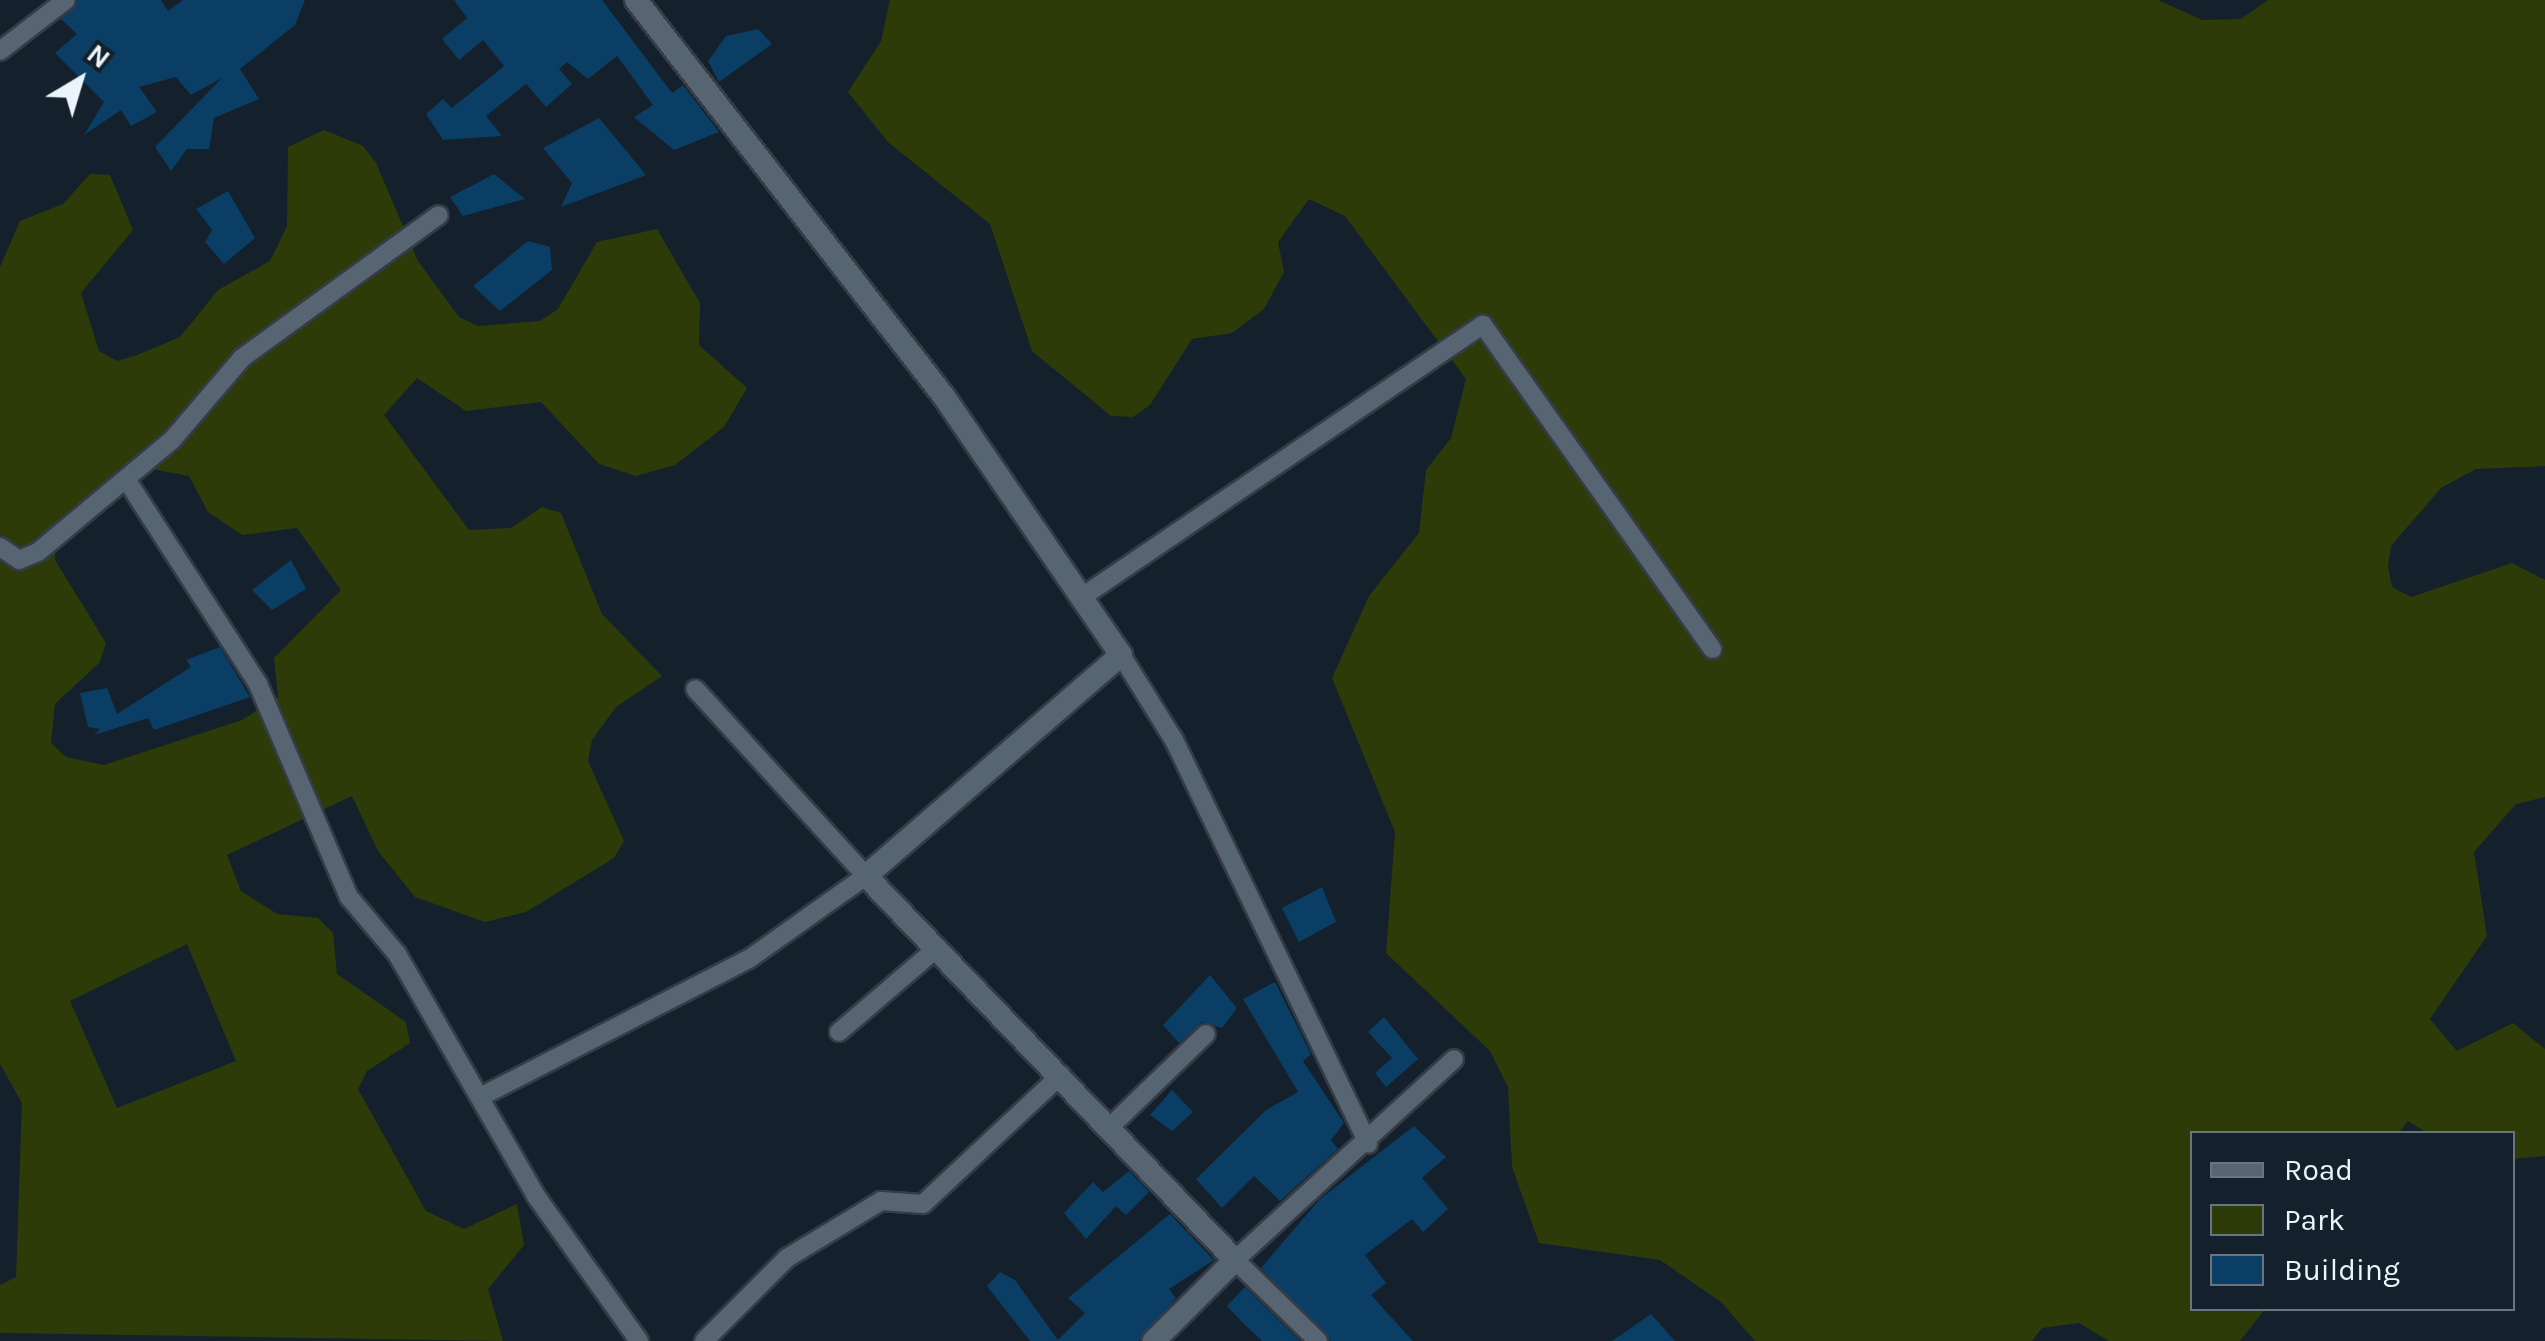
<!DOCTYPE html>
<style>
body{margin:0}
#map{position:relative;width:2545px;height:1341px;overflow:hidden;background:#14202b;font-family:Karla,sans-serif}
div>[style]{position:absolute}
.green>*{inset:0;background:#2d3b08}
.building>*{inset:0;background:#0a3e64}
.roads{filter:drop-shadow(2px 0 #353c46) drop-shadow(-2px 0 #353c46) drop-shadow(0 2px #353c46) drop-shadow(0 -2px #353c46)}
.minor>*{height:18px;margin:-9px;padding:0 9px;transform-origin:9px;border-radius:9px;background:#576573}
.tertiary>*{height:22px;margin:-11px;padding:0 11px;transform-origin:11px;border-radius:11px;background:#576573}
span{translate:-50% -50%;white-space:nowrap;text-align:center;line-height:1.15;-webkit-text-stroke:8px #14202b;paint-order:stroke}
.legend{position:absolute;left:2190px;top:1131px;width:325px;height:180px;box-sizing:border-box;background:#14202b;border:2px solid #6a747e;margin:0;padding:12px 18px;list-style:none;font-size:30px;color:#ebf3fb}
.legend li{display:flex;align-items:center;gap:20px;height:50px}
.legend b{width:50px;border:2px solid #6a747e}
.north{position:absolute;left:30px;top:30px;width:100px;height:100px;-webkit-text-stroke:8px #14202b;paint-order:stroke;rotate:38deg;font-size:28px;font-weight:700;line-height:40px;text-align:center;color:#ebf3fb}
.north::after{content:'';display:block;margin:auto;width:35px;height:45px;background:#ebf3fb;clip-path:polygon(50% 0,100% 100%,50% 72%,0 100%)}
</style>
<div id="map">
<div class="green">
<i style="clip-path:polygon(890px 0,2158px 0,2202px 20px,2241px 19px,2268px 0,2545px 0,2545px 466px,2476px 469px,2441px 488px,2391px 546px,2388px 566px,2392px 587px,2411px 597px,2512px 563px,2545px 580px,2545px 797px,2516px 804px,2474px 852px,2487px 936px,2430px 1019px,2457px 1051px,2513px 1023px,2545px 1049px,2545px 1156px,2513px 1159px,2512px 1134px,2427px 1133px,2408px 1121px,2399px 1133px,2192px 1134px,2192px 1308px,2265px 1309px,2240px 1341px,2109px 1341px,2079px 1323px,2042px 1328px,2032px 1341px,1755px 1341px,1721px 1302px,1660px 1260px,1539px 1243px,1512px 1167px,1508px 1087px,1490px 1051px,1386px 953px,1395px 832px,1332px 678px,1369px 596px,1419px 533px,1426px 470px,1451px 438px,1466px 379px,1345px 216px,1309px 199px,1278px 242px,1284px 272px,1264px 309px,1232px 333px,1192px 339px,1150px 405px,1133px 417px,1111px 416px,1032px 351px,990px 224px,888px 142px,848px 92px,881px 41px)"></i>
<i style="clip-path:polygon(evenodd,324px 130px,363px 146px,376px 163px,418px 261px,459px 317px,478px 326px,540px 321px,558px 309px,597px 242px,657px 229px,700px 303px,699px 345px,747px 388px,724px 427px,675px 465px,636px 476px,599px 464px,541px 402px,466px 411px,417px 378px,384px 415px,469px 530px,511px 528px,542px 507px,561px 513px,602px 614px,662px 676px,616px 707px,592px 740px,588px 761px,624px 841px,614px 858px,526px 912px,485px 922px,415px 897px,378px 851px,352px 796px,227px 855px,241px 891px,277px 914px,318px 918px,333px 933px,337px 974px,406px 1022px,410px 1043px,367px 1071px,358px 1089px,426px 1211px,464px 1229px,517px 1204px,524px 1245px,488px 1289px,503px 1341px,0 1333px,0 1285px,16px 1277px,22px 1103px,0 1064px,0 267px,20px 221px,63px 204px,90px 174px,110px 175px,133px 230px,81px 293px,99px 351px,117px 361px,137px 355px,180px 337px,218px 290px,270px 261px,287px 226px,288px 147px,324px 130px,152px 469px,189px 476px,208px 512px,242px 535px,297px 528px,341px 590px,274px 658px,278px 697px,242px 720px,104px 765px,66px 757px,51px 743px,55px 704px,100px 662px,106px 643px,55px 560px,55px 538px,152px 469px,324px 130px,187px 944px,236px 1061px,117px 1108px,70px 1001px,187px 944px)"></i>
</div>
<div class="building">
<i style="clip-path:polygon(78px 0,161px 0,168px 11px,183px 0,305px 0,295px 25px,240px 69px,259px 99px,214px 118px,209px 149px,187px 149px,171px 171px,155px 147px,222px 78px,191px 95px,176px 77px,139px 87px,157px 112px,131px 126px,121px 110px,84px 135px,104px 102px,55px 53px,77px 34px,61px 19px)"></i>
<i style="clip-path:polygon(454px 0,602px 0,672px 93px,683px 85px,719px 132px,674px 150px,634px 117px,653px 105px,617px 56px,588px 79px,567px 62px,559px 69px,572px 84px,546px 107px,526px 84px,486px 116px,502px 136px,443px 140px,426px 114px,443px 99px,452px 108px,504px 66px,483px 40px,459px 60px,442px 39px,467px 18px)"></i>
<i style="clip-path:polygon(758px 29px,772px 44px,719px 82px,708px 61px,726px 36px)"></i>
<i style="clip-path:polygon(599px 118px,646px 175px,561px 207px,572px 183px,543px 148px)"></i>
<i style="clip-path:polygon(494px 174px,525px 199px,463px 216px,450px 197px)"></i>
<i style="clip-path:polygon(228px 191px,255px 238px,224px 264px,205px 242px,212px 230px,196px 209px)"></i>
<i style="clip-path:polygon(528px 241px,550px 247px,552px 270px,500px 311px,473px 286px)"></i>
<i style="clip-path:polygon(291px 560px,306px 589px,272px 610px,252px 590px)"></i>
<i style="clip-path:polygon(220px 647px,250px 697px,154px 730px,148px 718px,94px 735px,100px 729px,88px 727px,80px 693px,107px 688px,117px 714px,191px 667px,186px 660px)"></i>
<i style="clip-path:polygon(1322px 887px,1336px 922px,1299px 942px,1282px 908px)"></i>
<i style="clip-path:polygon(1210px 975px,1237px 1008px,1222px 1028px,1202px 1022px,1179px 1043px,1163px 1025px)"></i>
<i style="clip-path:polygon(1275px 982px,1311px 1054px,1303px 1061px,1344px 1123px,1331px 1140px,1338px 1149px,1280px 1201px,1254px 1176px,1222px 1208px,1196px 1179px,1266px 1110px,1298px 1092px,1243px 999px)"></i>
<i style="clip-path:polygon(1384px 1017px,1418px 1059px,1386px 1087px,1375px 1073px,1392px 1058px,1368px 1032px)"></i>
<i style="clip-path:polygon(1172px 1090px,1193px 1112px,1172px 1131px,1150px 1115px)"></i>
<i style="clip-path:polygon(1414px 1126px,1446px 1157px,1422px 1178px,1448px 1209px,1423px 1232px,1412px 1219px,1365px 1255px,1386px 1283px,1371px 1295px,1413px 1341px,1330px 1341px,1261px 1268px,1320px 1199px)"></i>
<i style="clip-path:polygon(1129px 1171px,1149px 1192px,1126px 1215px,1116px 1206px,1086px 1239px,1064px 1213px,1093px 1182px,1103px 1192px)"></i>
<i style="clip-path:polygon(1170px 1214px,1214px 1260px,1169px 1289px,1176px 1298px,1139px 1341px,1030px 1341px,987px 1286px,1000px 1272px,1015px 1280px,1058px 1340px,1085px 1313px,1068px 1298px)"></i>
<i style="clip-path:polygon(1245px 1287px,1300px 1341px,1262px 1341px,1245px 1325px,1227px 1306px)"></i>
<i style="clip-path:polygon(1651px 1314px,1675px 1341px,1612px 1341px)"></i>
</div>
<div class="roads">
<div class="minor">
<i style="left:0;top:51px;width:83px;rotate:-37.7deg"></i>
<i style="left:126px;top:479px;width:244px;rotate:57.2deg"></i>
<i style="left:258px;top:684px;width:232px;rotate:66.9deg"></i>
<i style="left:349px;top:897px;width:75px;rotate:49.9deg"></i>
<i style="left:397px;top:954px;width:279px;rotate:60.1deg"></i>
<i style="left:536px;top:1196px;width:178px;rotate:54.6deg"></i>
<i style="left:0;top:547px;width:23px;rotate:34deg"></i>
<i style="left:19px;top:560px;width:21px;rotate:-23deg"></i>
<i style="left:38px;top:552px;width:175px;rotate:-39.9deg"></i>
<i style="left:172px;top:440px;width:108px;rotate:-49.5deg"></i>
<i style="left:242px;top:358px;width:243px;rotate:-36deg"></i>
<i style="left:1085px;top:595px;width:481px;rotate:-34.2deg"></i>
<i style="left:1483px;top:325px;width:397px;rotate:54.7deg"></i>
<i style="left:1121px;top:655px;width:100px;rotate:58.1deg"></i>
<i style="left:1174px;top:740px;width:448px;rotate:64.3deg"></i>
<i style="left:839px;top:1032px;width:130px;rotate:-40.6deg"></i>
<i style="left:482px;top:1096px;width:300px;rotate:-27.2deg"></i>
<i style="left:749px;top:959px;width:143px;rotate:-35.4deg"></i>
<i style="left:866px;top:876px;width:253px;rotate:-132.4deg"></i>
<i style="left:1111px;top:1126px;width:132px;rotate:-44.1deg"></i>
<i style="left:704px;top:1341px;width:117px;rotate:-45deg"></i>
<i style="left:787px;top:1258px;width:110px;rotate:-31.2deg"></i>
<i style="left:881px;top:1201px;width:42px;rotate:4.1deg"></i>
<i style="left:923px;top:1204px;width:189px;rotate:-43.1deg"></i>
<i style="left:1318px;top:1341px;width:116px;rotate:-135.7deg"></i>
<i style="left:1235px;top:1260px;width:297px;rotate:-42.5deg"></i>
</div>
<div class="tertiary">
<i style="left:636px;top:0;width:504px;rotate:52.17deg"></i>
<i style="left:945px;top:398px;width:311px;rotate:55.6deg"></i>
<i style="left:1121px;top:655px;width:337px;rotate:139.1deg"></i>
<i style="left:866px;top:876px;width:533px;rotate:46.14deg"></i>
<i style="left:1235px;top:1260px;width:115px;rotate:135deg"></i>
</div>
</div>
<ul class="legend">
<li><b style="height:12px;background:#576573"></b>Road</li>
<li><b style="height:28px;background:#2d3b08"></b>Park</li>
<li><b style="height:28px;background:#0a3e64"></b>Building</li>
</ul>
<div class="north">N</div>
</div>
